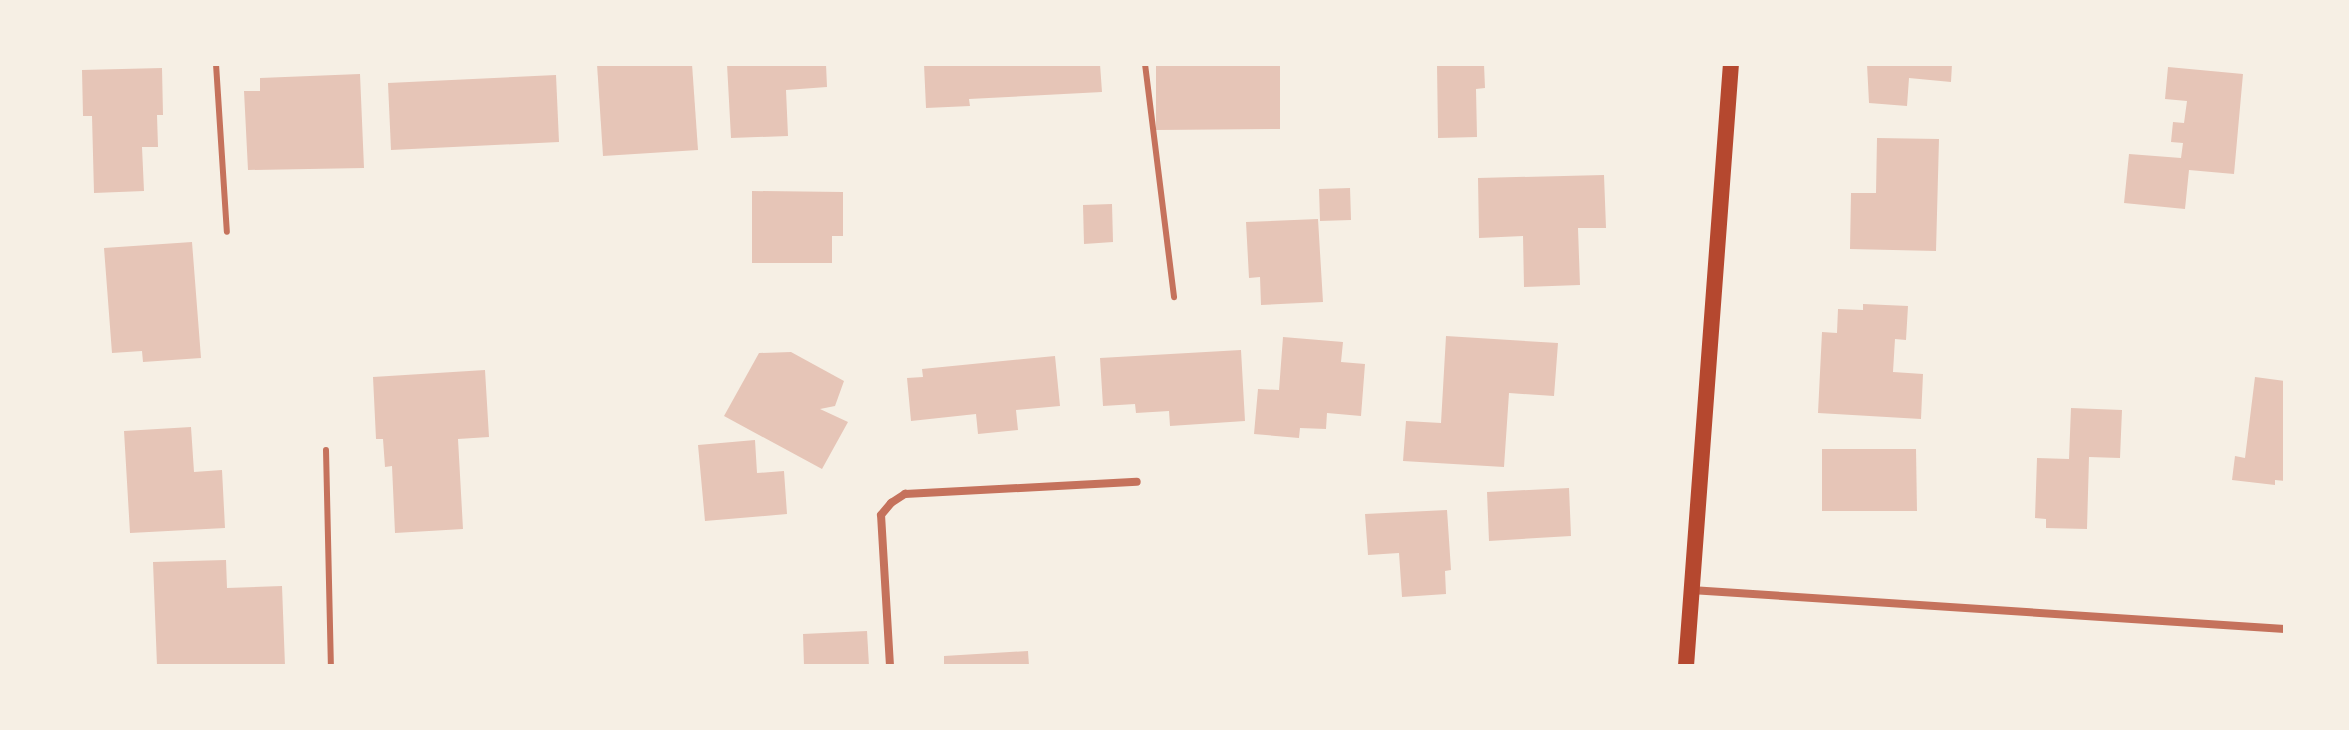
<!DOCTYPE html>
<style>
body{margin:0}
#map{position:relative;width:2349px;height:730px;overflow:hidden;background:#f6efe4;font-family:Mulish,sans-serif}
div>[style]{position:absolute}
.building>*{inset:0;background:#e6c5b7}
.service>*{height:6px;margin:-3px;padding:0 3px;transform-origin:3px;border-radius:3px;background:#c5725c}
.minor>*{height:8px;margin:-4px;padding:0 4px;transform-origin:4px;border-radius:4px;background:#c5725c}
.secondary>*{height:16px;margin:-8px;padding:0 8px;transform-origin:8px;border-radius:8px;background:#b5482f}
span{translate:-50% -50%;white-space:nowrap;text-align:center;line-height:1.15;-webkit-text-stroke:6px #f6efe4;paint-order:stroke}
.frame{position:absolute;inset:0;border:66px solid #f6efe4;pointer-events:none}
</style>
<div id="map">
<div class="building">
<i style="clip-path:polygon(597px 64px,692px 64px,698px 150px,603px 156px)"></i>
<i style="clip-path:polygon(727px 64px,826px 64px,827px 87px,786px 90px,788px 136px,731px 138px)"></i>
<i style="clip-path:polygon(924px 64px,1100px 64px,1102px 92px,969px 99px,970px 106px,926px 108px)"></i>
<i style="clip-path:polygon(1156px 64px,1280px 64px,1280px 129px,1156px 130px)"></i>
<i style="clip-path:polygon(1437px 64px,1484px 64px,1485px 88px,1476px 89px,1477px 137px,1438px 138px)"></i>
<i style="clip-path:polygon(1867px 64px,1952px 64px,1951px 82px,1909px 78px,1907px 106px,1869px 103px)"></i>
<i style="clip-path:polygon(2168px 67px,2243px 74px,2234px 174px,2189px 170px,2185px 209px,2124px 203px,2129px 154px,2181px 158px,2183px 143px,2171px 142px,2173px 122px,2184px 123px,2187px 101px,2165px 99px)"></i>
<i style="clip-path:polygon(162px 68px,163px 115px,157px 115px,158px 147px,142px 147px,144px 191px,94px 193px,92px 116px,83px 116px,82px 70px)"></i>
<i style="clip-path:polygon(360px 74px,364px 168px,248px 170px,244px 91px,260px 91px,260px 78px)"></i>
<i style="clip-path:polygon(556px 75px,559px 142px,391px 150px,388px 83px)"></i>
<i style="clip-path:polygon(1877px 138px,1939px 139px,1936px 251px,1850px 249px,1851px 193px,1876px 193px)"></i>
<i style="clip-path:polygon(1604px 175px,1606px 228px,1578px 228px,1580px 285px,1524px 287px,1523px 236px,1479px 238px,1478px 178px)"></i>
<i style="clip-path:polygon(1350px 188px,1351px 220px,1320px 221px,1319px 189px)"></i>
<i style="clip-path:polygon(752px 191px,843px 192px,843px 236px,832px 236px,832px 263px,752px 263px)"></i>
<i style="clip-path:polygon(1112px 204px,1113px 242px,1084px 244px,1083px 205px)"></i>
<i style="clip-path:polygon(1318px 219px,1323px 302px,1261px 305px,1260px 277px,1249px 278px,1246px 222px)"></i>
<i style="clip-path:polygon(192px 242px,201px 358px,143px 362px,142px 351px,112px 353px,104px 248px)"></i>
<i style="clip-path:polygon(1863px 304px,1908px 306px,1906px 340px,1895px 339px,1893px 372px,1923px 374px,1921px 419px,1818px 413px,1822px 332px,1837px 333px,1838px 309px,1863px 310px)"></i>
<i style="clip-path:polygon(1446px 336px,1558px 343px,1554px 396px,1509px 393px,1504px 467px,1403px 461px,1406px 421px,1441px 423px)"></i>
<i style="clip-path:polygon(1283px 337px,1343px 342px,1341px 362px,1365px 364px,1361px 416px,1327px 413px,1326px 429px,1300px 428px,1299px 438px,1254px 434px,1258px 389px,1279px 390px)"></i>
<i style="clip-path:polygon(1241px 350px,1245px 421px,1170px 426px,1169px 411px,1136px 413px,1135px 404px,1103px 406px,1100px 358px)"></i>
<i style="clip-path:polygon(791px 352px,844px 381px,835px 406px,820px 409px,848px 422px,822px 469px,724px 416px,759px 353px)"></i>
<i style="clip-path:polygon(1055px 356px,1060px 406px,1016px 410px,1018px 430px,978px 434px,976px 414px,911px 421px,907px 378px,923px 377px,922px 369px)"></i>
<i style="clip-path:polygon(485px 370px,489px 437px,458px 439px,463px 529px,395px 533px,392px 466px,385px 467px,383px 439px,376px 439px,373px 377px)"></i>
<i style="clip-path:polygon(2255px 377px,2285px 381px,2285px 481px,2275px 480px,2275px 485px,2232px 480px,2235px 456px,2245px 458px)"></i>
<i style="clip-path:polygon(2071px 408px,2122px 410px,2120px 458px,2089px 457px,2087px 529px,2046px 528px,2046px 519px,2035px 518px,2037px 458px,2069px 459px)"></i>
<i style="clip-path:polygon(191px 427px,194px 472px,222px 470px,225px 528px,130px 533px,124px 431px)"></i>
<i style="clip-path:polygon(755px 440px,757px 473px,784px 471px,787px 514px,705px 521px,698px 445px)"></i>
<i style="clip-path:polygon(1822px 449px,1916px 449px,1917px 511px,1822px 511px)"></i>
<i style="clip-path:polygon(1569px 488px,1571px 536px,1489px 541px,1487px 492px)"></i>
<i style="clip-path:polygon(1447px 510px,1451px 570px,1445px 571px,1446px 594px,1402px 597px,1399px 553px,1368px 555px,1365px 514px)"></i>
<i style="clip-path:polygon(226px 560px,227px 588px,282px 586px,285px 666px,157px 666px,153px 562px)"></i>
<i style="clip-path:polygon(867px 631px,869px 666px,804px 666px,803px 634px)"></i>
<i style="clip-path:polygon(1028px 651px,1029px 666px,944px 666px,944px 656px)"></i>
</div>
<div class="service">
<i style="left:216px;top:64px;width:168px;rotate:86.3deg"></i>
<i style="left:1145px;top:64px;width:235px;rotate:82.9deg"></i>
<i style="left:326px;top:450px;width:216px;rotate:88.7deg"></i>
</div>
<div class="minor">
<i style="left:1691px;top:590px;width:595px;rotate:3.76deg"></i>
<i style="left:890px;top:666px;width:151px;rotate:-93.4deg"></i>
<i style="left:881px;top:515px;width:16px;rotate:-50deg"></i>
<i style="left:891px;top:503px;width:17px;rotate:-33deg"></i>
<i style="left:905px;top:494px;width:232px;rotate:-3deg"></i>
</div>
<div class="secondary">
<i style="left:1686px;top:666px;width:604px;rotate:-85.73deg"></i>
</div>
<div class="frame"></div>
</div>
